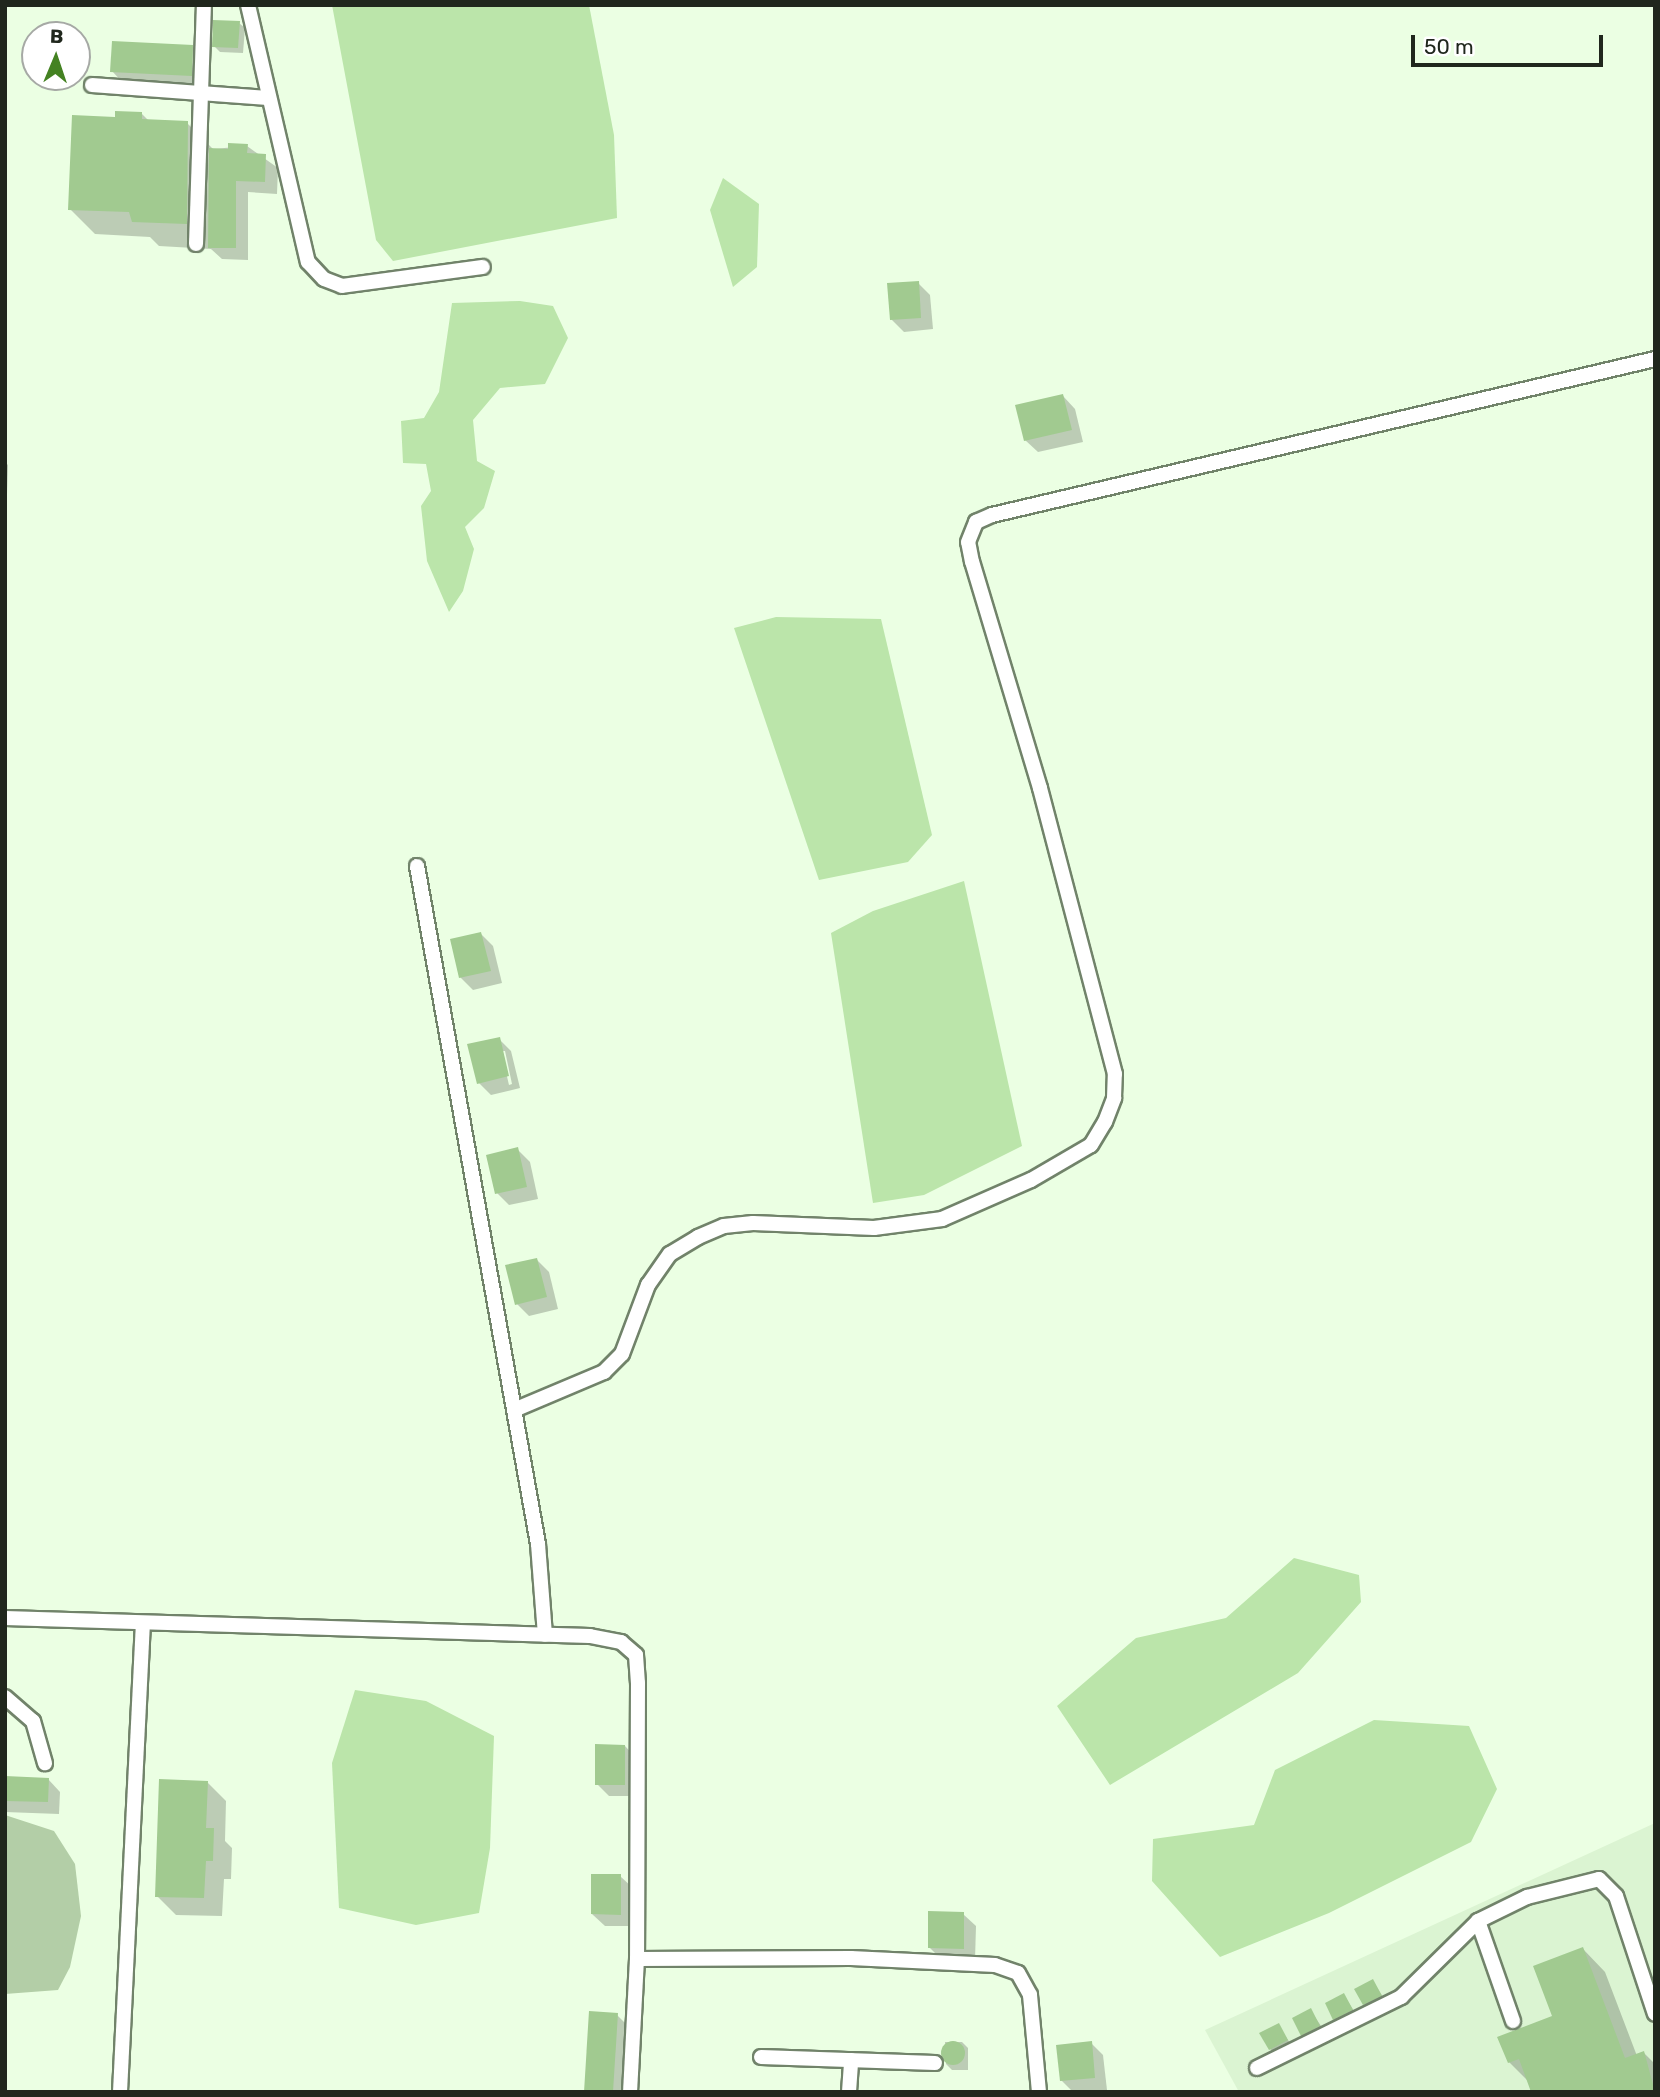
<!DOCTYPE html>
<style>
body{margin:0}
#map{position:relative;width:1660px;height:2097px;overflow:hidden;background:#ebffe3;font-family:Rubik,sans-serif}
div>[style]{position:absolute}
.built>*{inset:0;background:#dbf4d2}
.green>*{inset:0;background:#b3cea7}
.water>*{inset:0;background:#bbe5aa}
.shadow>*{inset:0;background:#0003}
.building>*{inset:0;background:#a1ca90}
.round{border-radius:50%}
.roads{filter:drop-shadow(2px 0 #71836a) drop-shadow(-2px 0 #71836a) drop-shadow(0 2px #71836a) drop-shadow(0 -2px #71836a)}
.lane>*{height:14px;margin:-7px;padding:0 7px;transform-origin:7px;border-radius:7px;background:#fff}
span{translate:-50% -50%;white-space:nowrap;text-align:center;line-height:1.15;-webkit-text-stroke:5px #fff;paint-order:stroke}
.frame{position:absolute;inset:0;border:7px solid #20271d;pointer-events:none}
.north{position:absolute;left:21px;top:21px;width:70px;height:70px;box-sizing:border-box;background:#fff;border:2px solid #a6a9a5;border-radius:50%;rotate:2deg;font-size:19px;font-weight:700;line-height:28px;text-align:center;color:#20271d}
.north::after{content:'';display:block;margin:auto;width:24px;height:32px;background:#448222;clip-path:polygon(50% 0,100% 100%,50% 72%,0 100%)}
.scale{position:absolute;left:1411px;top:35px;width:192px;height:32px;box-sizing:border-box;border:4px solid #20271d;border-top:0;padding-left:9px;font-size:21px;line-height:24px;white-space:nowrap;color:#20271d;-webkit-text-stroke:5px #fff;paint-order:stroke}
</style>
<div id="map">
<div class="built">
<i style="clip-path:polygon(1655px 1823px,1655px 2092px,1239px 2092px,1205px 2030px)"></i>
</div>
<div class="green">
<i style="clip-path:polygon(5px 1815px,54px 1831px,75px 1864px,81px 1916px,70px 1967px,58px 1990px,5px 1994px)"></i>
</div>
<div class="water">
<i style="clip-path:polygon(332px 5px,589px 5px,614px 135px,617px 218px,393px 261px,376px 240px)"></i>
<i style="clip-path:polygon(723px 178px,759px 204px,757px 267px,733px 287px,710px 210px)"></i>
<i style="clip-path:polygon(520px 301px,553px 306px,568px 338px,545px 384px,500px 388px,473px 420px,477px 461px,495px 471px,484px 508px,465px 527px,474px 549px,463px 591px,449px 612px,427px 561px,421px 506px,431px 491px,426px 464px,403px 463px,401px 421px,424px 418px,439px 392px,452px 303px)"></i>
<i style="clip-path:polygon(776px 617px,881px 619px,932px 835px,908px 862px,819px 880px,734px 628px)"></i>
<i style="clip-path:polygon(964px 881px,1022px 1146px,924px 1195px,873px 1203px,831px 933px,873px 911px)"></i>
<i style="clip-path:polygon(1294px 1558px,1359px 1575px,1361px 1602px,1298px 1673px,1110px 1785px,1057px 1706px,1136px 1638px,1226px 1618px)"></i>
<i style="clip-path:polygon(355px 1690px,426px 1701px,494px 1736px,490px 1848px,479px 1913px,416px 1925px,339px 1908px,332px 1763px)"></i>
<i style="clip-path:polygon(1374px 1720px,1469px 1726px,1497px 1789px,1471px 1842px,1329px 1913px,1220px 1957px,1152px 1881px,1153px 1839px,1254px 1825px,1275px 1770px)"></i>
</div>
<div class="shadow">
<i style="clip-path:polygon(239px 23px,245px 28px,243px 53px,220px 52px,214px 46px)"></i>
<i style="clip-path:polygon(192px 46px,205px 59px,204px 88px,124px 84px,112px 71px)"></i>
<i style="clip-path:polygon(142px 114px,150px 122px,187px 123px,213px 149px,247px 146px,278px 168px,277px 194px,248px 192px,248px 260px,222px 259px,211px 249px,159px 246px,150px 237px,95px 234px,70px 209px,117px 119px)"></i>
<i style="clip-path:polygon(918px 283px,930px 295px,933px 329px,904px 332px,891px 319px)"></i>
<i style="clip-path:polygon(1063px 396px,1075px 409px,1083px 442px,1038px 452px,1025px 440px)"></i>
<i style="clip-path:polygon(5px 462px,8px 465px,6px 524px,5px 524px)"></i>
<i style="clip-path:polygon(481px 934px,493px 946px,502px 983px,473px 990px,460px 977px)"></i>
<i style="clip-path:polygon(evenodd,499px 1039px,511px 1051px,520px 1088px,491px 1095px,479px 1083px,499px 1039px,501px 1051px,505px 1051px,512px 1084px,509px 1085px,501px 1051px)"></i>
<i style="clip-path:polygon(517px 1149px,530px 1162px,538px 1199px,509px 1205px,497px 1193px)"></i>
<i style="clip-path:polygon(537px 1260px,549px 1272px,558px 1309px,529px 1316px,517px 1304px)"></i>
<i style="clip-path:polygon(625px 1746px,637px 1759px,637px 1796px,609px 1796px,597px 1784px)"></i>
<i style="clip-path:polygon(5px 1778px,48px 1779px,60px 1792px,59px 1814px,5px 1812px)"></i>
<i style="clip-path:polygon(207px 1782px,226px 1801px,225px 1841px,232px 1848px,231px 1879px,224px 1879px,222px 1916px,176px 1915px,157px 1896px)"></i>
<i style="clip-path:polygon(620px 1876px,633px 1888px,632px 1926px,605px 1926px,592px 1914px)"></i>
<i style="clip-path:polygon(963px 1914px,976px 1926px,975px 1960px,942px 1960px,930px 1948px)"></i>
<i style="clip-path:polygon(1583px 1949px,1605px 1972px,1637px 2056px,1644px 2053px,1655px 2064px,1655px 2092px,1530px 2083px,1509px 2062px,1554px 2017px)"></i>
<i style="clip-path:polygon(1373px 1981px,1386px 2002px,1370px 2010px,1364px 2004px)"></i>
<i style="clip-path:polygon(1344px 1995px,1357px 2016px,1341px 2024px,1335px 2019px)"></i>
<i style="clip-path:polygon(1311px 2011px,1325px 2032px,1308px 2040px,1302px 2035px)"></i>
<i style="clip-path:polygon(617px 2015px,629px 2027px,626px 2092px,588px 2092px)"></i>
<i style="clip-path:polygon(1278px 2025px,1292px 2046px,1276px 2054px,1270px 2049px)"></i>
<i style="clip-path:polygon(945px 2042px,962px 2042px,968px 2048px,968px 2070px,952px 2070px,946px 2064px)"></i>
<i style="clip-path:polygon(1091px 2043px,1103px 2055px,1107px 2090px,1073px 2092px,1061px 2080px)"></i>
</div>
<div class="building">
<i style="clip-path:polygon(213px 20px,240px 21px,238px 48px,212px 47px)"></i>
<i style="clip-path:polygon(112px 41px,193px 45px,192px 76px,110px 72px)"></i>
<i style="clip-path:polygon(115px 111px,142px 112px,142px 119px,188px 121px,187px 224px,132px 222px,129px 212px,68px 210px,72px 115px,115px 117px)"></i>
<i style="clip-path:polygon(228px 143px,248px 144px,247px 153px,266px 154px,265px 182px,236px 181px,236px 248px,208px 248px,209px 148px,228px 149px)"></i>
<i style="clip-path:polygon(919px 281px,921px 318px,890px 320px,887px 283px)"></i>
<i style="clip-path:polygon(1063px 394px,1072px 430px,1024px 441px,1015px 405px)"></i>
<i style="clip-path:polygon(481px 932px,491px 971px,459px 978px,450px 939px)"></i>
<i style="clip-path:polygon(500px 1037px,509px 1076px,477px 1084px,467px 1044px)"></i>
<i style="clip-path:polygon(518px 1147px,527px 1187px,495px 1194px,486px 1155px)"></i>
<i style="clip-path:polygon(537px 1258px,547px 1297px,515px 1305px,505px 1265px)"></i>
<i style="clip-path:polygon(595px 1744px,625px 1745px,625px 1785px,595px 1785px)"></i>
<i style="clip-path:polygon(5px 1776px,49px 1778px,48px 1802px,5px 1801px)"></i>
<i style="clip-path:polygon(159px 1779px,208px 1781px,206px 1828px,214px 1828px,213px 1861px,206px 1861px,204px 1898px,155px 1897px)"></i>
<i style="clip-path:polygon(591px 1874px,621px 1874px,621px 1915px,591px 1914px)"></i>
<i style="clip-path:polygon(928px 1911px,964px 1912px,964px 1949px,928px 1948px)"></i>
<i style="clip-path:polygon(1583px 1947px,1625px 2058px,1644px 2051px,1655px 2092px,1531px 2092px,1519px 2059px,1508px 2063px,1497px 2037px,1552px 2016px,1533px 1966px)"></i>
<i style="clip-path:polygon(1373px 1979px,1382px 1996px,1363px 2005px,1354px 1989px)"></i>
<i style="clip-path:polygon(1344px 1993px,1353px 2010px,1333px 2020px,1325px 2003px)"></i>
<i style="clip-path:polygon(1311px 2008px,1320px 2026px,1301px 2036px,1292px 2018px)"></i>
<i style="clip-path:polygon(589px 2011px,618px 2013px,613px 2092px,584px 2092px)"></i>
<i style="clip-path:polygon(1279px 2023px,1288px 2040px,1269px 2050px,1259px 2033px)"></i>
<i class="round" style="left:941px;top:2041px;width:24px;height:24px"></i>
<i style="clip-path:polygon(1092px 2041px,1095px 2078px,1060px 2081px,1056px 2045px)"></i>
</div>
<div class="roads">
<div class="lane">
<i style="left:248px;top:5px;width:264px;rotate:76.9deg"></i>
<i style="left:308px;top:262px;width:23px;rotate:47deg"></i>
<i style="left:324px;top:279px;width:19px;rotate:21deg"></i>
<i style="left:342px;top:286px;width:142px;rotate:-7.7deg"></i>
<i style="left:92px;top:85px;width:176px;rotate:4.2deg"></i>
<i style="left:196px;top:244px;width:237px;rotate:-88.1deg"></i>
<i style="left:417px;top:866px;width:689px;rotate:79.88deg"></i>
<i style="left:538px;top:1544px;width:91px;rotate:85.6deg"></i>
<i style="left:514px;top:1410px;width:98px;rotate:-22.9deg"></i>
<i style="left:604px;top:1372px;width:25px;rotate:-45deg"></i>
<i style="left:622px;top:1354px;width:74px;rotate:-69.4deg"></i>
<i style="left:648px;top:1285px;width:38px;rotate:-55deg"></i>
<i style="left:670px;top:1254px;width:33px;rotate:-31deg"></i>
<i style="left:698px;top:1237px;width:28px;rotate:-23deg"></i>
<i style="left:724px;top:1226px;width:29px;rotate:-6deg"></i>
<i style="left:753px;top:1223px;width:121px;rotate:2.4deg"></i>
<i style="left:874px;top:1228px;width:69px;rotate:-7.5deg"></i>
<i style="left:942px;top:1219px;width:97px;rotate:-23.7deg"></i>
<i style="left:1031px;top:1180px;width:69px;rotate:-30.3deg"></i>
<i style="left:1091px;top:1145px;width:27px;rotate:-59deg"></i>
<i style="left:1105px;top:1122px;width:26px;rotate:-69deg"></i>
<i style="left:1114px;top:1098px;width:24px;rotate:-88deg"></i>
<i style="left:1115px;top:1074px;width:296px;rotate:-104.7deg"></i>
<i style="left:1040px;top:788px;width:236px;rotate:-106.7deg"></i>
<i style="left:972px;top:562px;width:20px;rotate:-101deg"></i>
<i style="left:968px;top:542px;width:22px;rotate:-68deg"></i>
<i style="left:976px;top:522px;width:17px;rotate:-24deg"></i>
<i style="left:992px;top:515px;width:681px;rotate:-13.24deg"></i>
<i style="left:5px;top:1618px;width:585px;rotate:1.76deg"></i>
<i style="left:590px;top:1636px;width:32px;rotate:11deg"></i>
<i style="left:621px;top:1642px;width:20px;rotate:41deg"></i>
<i style="left:636px;top:1655px;width:28px;rotate:86deg"></i>
<i style="left:638px;top:1683px;width:276px;rotate:90.2deg"></i>
<i style="left:637px;top:1959px;width:133px;rotate:93deg"></i>
<i style="left:5px;top:1697px;width:37px;rotate:41deg"></i>
<i style="left:33px;top:1721px;width:44px;rotate:74.1deg"></i>
<i style="left:1478px;top:1921px;width:106px;rotate:70.7deg"></i>
<i style="left:637px;top:1959px;width:214px;rotate:-0.3deg"></i>
<i style="left:851px;top:1958px;width:144px;rotate:2.8deg"></i>
<i style="left:995px;top:1965px;width:24px;rotate:19deg"></i>
<i style="left:1018px;top:1973px;width:25px;rotate:61deg"></i>
<i style="left:1030px;top:1995px;width:97px;rotate:84.7deg"></i>
<i style="left:761px;top:2057px;width:174px;rotate:2deg"></i>
<i style="left:1257px;top:2068px;width:161px;rotate:-26.2deg"></i>
<i style="left:1401px;top:1997px;width:108px;rotate:-44.6deg"></i>
<i style="left:1478px;top:1921px;width:55px;rotate:-26.1deg"></i>
<i style="left:1527px;top:1897px;width:74px;rotate:-14deg"></i>
<i style="left:1599px;top:1879px;width:24px;rotate:45deg"></i>
<i style="left:1616px;top:1896px;width:124px;rotate:71.7deg"></i>
<i style="left:120px;top:2092px;width:469px;rotate:-87.2deg"></i>
<i style="left:849px;top:2092px;width:32px;rotate:-86deg"></i>
</div>
</div>
<div class="frame"></div>
<div class="north">B</div>
<div class="scale">50 m</div>
</div>
